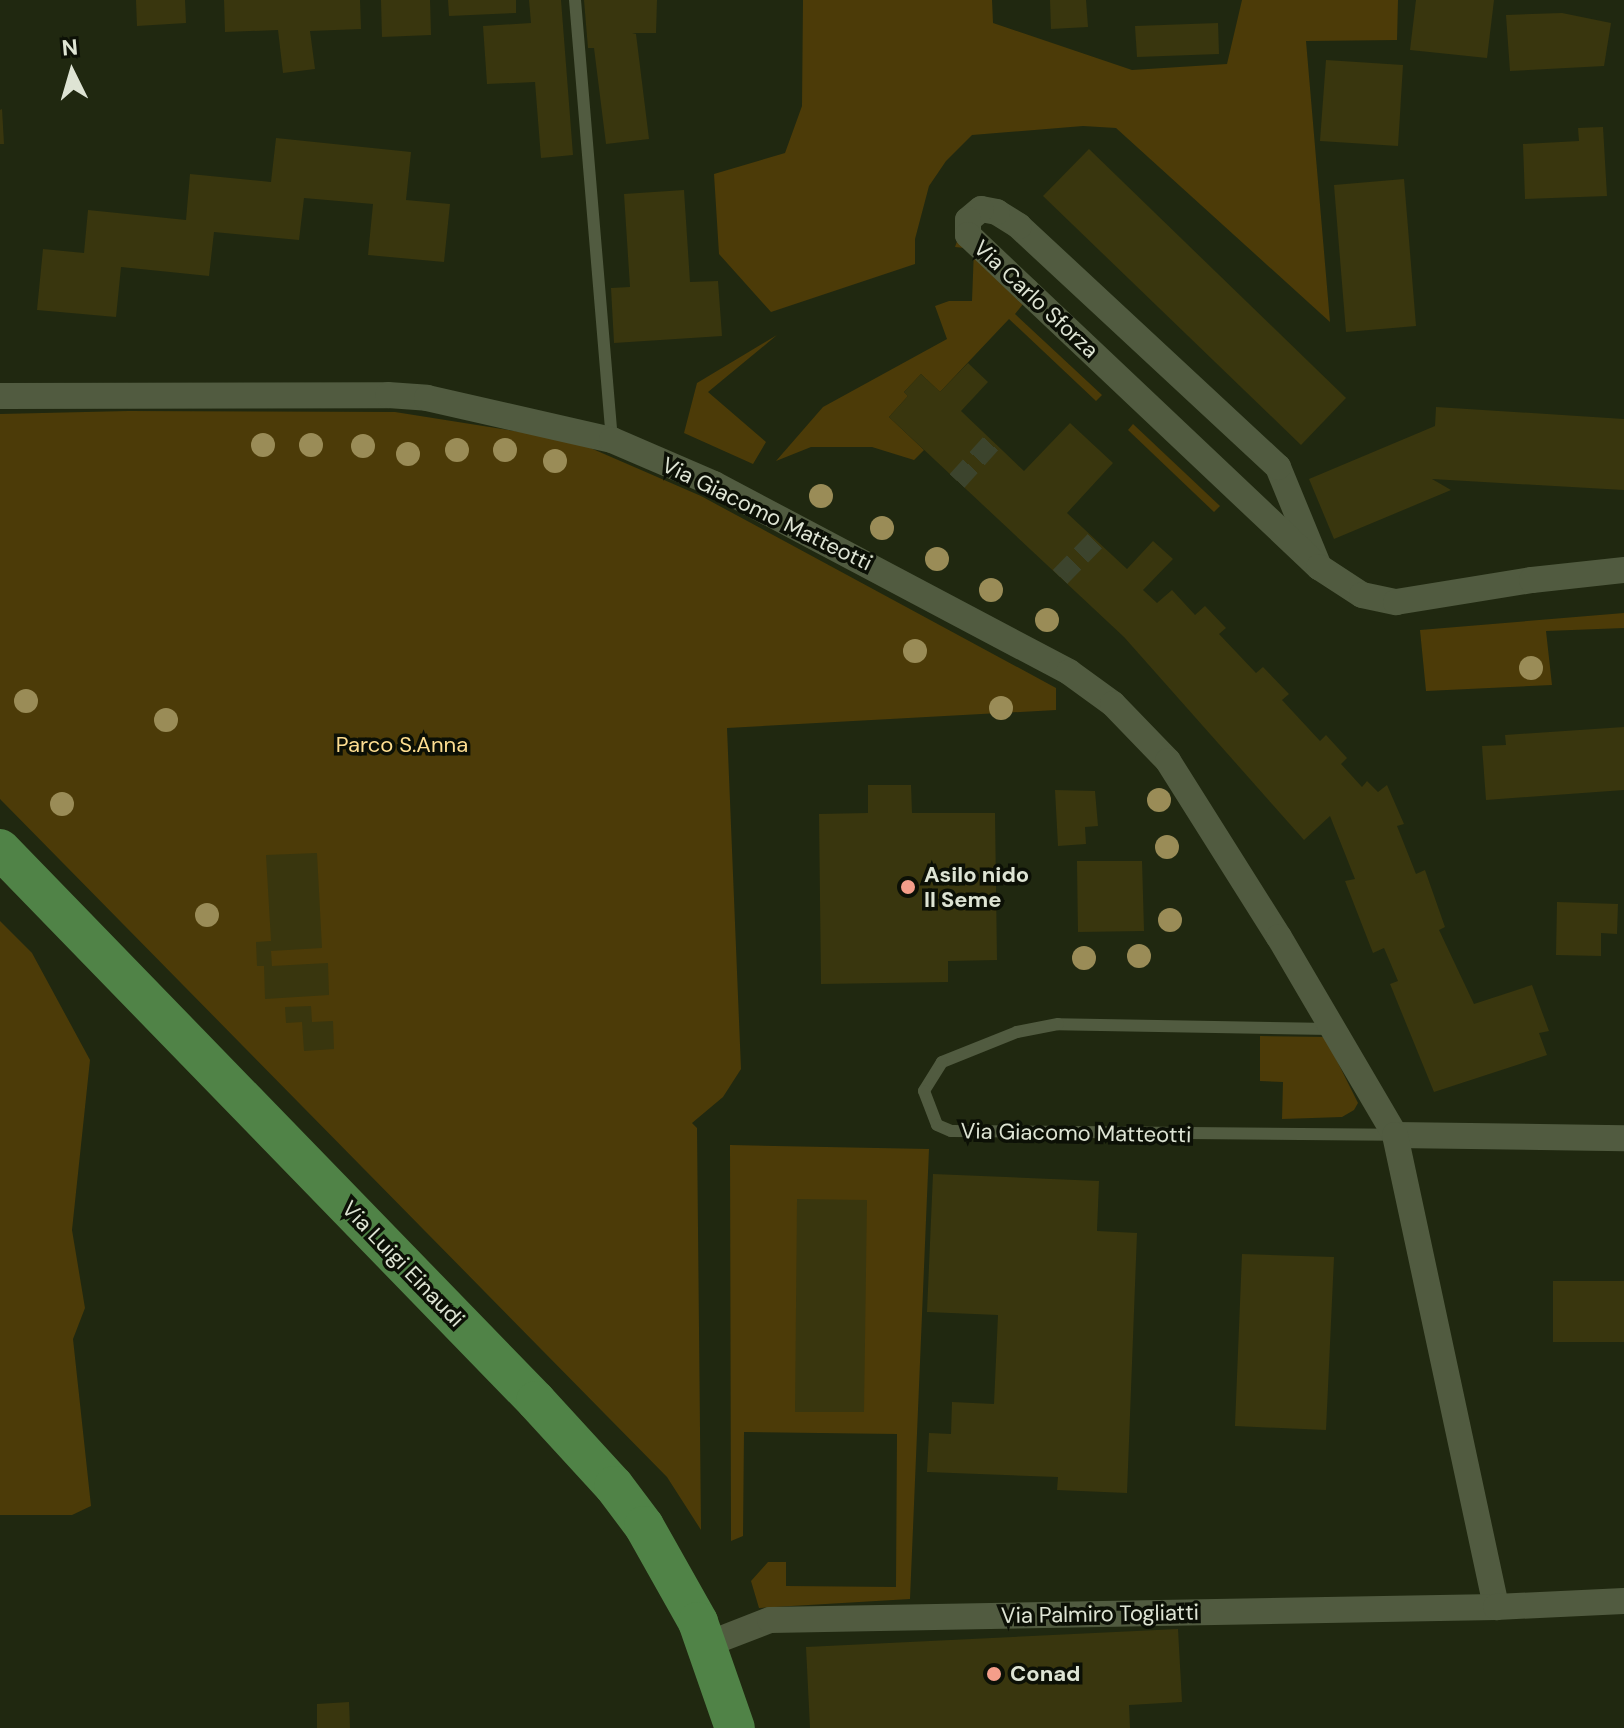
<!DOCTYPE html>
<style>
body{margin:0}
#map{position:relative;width:1624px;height:1728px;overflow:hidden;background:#202810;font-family:"DM Sans",sans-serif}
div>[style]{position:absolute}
.green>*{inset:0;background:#4c3b08}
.building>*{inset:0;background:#39360e}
.pedestrian-tunnel>*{height:20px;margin-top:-10px;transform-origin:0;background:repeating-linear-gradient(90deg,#3c442d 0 20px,transparent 0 30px)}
.service>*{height:12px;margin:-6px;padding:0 6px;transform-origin:6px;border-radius:6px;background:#515b40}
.minor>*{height:26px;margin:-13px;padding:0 13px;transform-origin:13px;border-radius:13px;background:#515b40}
.primary>*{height:40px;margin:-20px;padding:0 20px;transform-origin:20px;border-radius:20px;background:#508347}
.trees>*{width:24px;height:24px;margin:-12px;border-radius:50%;background:#9a8c57}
.dots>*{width:22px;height:22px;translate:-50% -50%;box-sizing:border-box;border:4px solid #0c1006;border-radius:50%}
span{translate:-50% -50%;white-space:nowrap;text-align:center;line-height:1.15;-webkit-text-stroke:7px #0c1006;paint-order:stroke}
.street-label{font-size:22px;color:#dee4d4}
.park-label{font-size:22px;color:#fede91}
.poi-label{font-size:22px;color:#dee4d4;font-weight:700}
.left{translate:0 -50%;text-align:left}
.north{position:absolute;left:32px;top:32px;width:80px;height:80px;-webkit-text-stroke:6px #0c1006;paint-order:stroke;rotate:355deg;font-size:22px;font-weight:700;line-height:32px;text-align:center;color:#dee4d4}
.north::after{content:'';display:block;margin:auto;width:28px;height:36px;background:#dee4d4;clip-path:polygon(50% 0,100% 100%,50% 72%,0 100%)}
</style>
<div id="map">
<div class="green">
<i style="clip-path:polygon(803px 0,992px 0,993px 23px,1132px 70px,1227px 64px,1242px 0,1398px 0,1397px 40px,1306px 41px,1330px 322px,1116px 128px,1083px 126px,972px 135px,946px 161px,929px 186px,915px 239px,915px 264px,771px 312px,719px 254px,714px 174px,785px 153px,802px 106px)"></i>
<i style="clip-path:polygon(961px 230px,964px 230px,967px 241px,1028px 298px,1015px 314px,1102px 395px,1096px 401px,1009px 319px,940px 392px,921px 374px,904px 392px,908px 396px,889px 417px,924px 450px,914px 460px,872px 447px,811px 447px,776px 461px,823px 407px,947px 339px,935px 306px,949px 301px,972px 301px,974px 249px,955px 247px)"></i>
<i style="clip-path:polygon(777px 335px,708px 392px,766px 442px,753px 464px,684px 433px,697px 383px)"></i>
<i style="clip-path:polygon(128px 411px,395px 412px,572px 440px,701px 496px,1056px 688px,1056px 710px,727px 728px,741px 1069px,723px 1097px,692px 1123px,697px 1128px,701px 1530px,667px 1477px,0 799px,0 414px)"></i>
<i style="clip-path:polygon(1133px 424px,1220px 506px,1214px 512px,1128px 430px)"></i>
<i style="clip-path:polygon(1624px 613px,1624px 628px,1546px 631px,1552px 685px,1426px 691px,1420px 630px)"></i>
<i style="clip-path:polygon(0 921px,32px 953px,90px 1060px,72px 1230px,85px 1308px,73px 1339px,91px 1506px,72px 1515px,0 1515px)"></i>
<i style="clip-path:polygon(1260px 1036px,1325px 1037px,1358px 1103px,1354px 1110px,1342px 1117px,1282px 1119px,1283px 1082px,1260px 1081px)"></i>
<i style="clip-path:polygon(730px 1145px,929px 1149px,910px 1599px,759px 1608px,751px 1581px,768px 1562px,786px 1562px,786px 1586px,896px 1587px,897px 1434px,744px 1432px,743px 1536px,731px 1541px)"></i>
</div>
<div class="building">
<i style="clip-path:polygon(136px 0,185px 0,186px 23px,137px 26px)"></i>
<i style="clip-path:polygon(224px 0,360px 0,361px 29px,310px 31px,315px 69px,283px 73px,278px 30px,225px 32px)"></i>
<i style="clip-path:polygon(381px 0,430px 0,431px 35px,382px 37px)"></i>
<i style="clip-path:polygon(448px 0,516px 0,516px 13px,449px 16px)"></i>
<i style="clip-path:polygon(529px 0,561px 0,573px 155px,541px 158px,535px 82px,487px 84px,483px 26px,531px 23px)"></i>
<i style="clip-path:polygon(584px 0,657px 0,656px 33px,632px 33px,636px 34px,649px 139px,606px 144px,594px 48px,588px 48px)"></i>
<i style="clip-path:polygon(1050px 0,1086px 0,1088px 27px,1051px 29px)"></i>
<i style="clip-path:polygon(1416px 0,1494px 0,1487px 58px,1410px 50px)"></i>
<i style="clip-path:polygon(1562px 13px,1611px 23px,1604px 66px,1510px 71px,1506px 15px)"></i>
<i style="clip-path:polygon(1218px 23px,1219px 54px,1137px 57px,1135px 26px)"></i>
<i style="clip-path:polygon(1326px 60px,1403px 65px,1398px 146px,1320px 141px)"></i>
<i style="clip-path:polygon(2px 109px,4px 144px,0 144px,0 110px)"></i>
<i style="clip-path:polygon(1603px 127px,1607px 196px,1525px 199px,1523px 144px,1579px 141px,1578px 128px)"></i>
<i style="clip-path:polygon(276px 138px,411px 152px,406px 200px,450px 204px,444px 262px,368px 255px,373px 204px,304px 198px,299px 240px,214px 232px,209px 276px,121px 267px,116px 317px,37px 310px,43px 249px,84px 253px,88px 210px,186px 220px,190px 174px,271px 182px)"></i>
<i style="clip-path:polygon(1089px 149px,1346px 398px,1301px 445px,1043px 196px)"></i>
<i style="clip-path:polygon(1404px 179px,1416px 326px,1346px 332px,1334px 185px)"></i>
<i style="clip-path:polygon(684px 190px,690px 282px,718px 281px,722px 336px,614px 343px,611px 288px,630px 287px,624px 194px)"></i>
<i style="clip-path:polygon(968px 363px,988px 382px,961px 411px,1024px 471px,1070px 423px,1113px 463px,1067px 513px,1127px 569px,1153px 541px,1173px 559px,1143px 590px,1157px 603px,1172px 590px,1195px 615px,1205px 606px,1226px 628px,1219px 634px,1256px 673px,1263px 667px,1289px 694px,1282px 700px,1320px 741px,1326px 735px,1347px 758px,1341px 764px,1362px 787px,1367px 781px,1378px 792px,1387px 785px,1404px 824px,1397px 826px,1416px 874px,1425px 870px,1445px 927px,1439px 930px,1474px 1004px,1532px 985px,1549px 1031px,1539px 1033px,1547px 1055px,1434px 1092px,1390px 984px,1398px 981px,1384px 948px,1373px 953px,1345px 881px,1355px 879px,1330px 816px,1304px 840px,1124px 637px,889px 417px,908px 396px,904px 392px,921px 374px,940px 392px)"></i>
<i style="clip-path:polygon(1436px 407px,1624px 419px,1624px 490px,1432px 479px,1451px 490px,1334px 539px,1309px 479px,1435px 426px)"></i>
<i style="clip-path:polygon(1624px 727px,1624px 790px,1486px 800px,1482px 746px,1506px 745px,1505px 735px)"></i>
<i style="clip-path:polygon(868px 785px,911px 785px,912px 813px,995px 813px,997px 960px,948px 961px,948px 982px,821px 984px,819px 814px,868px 813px)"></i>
<i style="clip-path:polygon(1055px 790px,1095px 791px,1098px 826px,1085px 827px,1086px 844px,1058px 846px)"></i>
<i style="clip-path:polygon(317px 853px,322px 948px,271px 951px,272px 966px,328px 963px,329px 995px,265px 999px,264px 966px,257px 966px,256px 942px,271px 941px,266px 855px)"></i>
<i style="clip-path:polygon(1077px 861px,1142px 861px,1144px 931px,1078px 932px)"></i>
<i style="clip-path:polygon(1557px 902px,1618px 904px,1617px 934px,1601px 933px,1601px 956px,1556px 955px)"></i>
<i style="clip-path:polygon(311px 1006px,312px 1022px,333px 1021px,334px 1049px,304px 1051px,302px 1022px,286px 1023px,285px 1007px)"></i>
<i style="clip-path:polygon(933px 1174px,1099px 1181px,1097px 1231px,1137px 1233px,1127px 1493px,1057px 1490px,1058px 1477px,927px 1472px,929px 1433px,951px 1434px,952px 1402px,994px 1404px,998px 1315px,927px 1312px)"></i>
<i style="clip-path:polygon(797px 1199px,867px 1200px,864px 1412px,795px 1412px)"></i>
<i style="clip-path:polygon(1242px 1254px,1334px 1257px,1326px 1430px,1235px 1426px)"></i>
<i style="clip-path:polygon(1553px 1281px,1624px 1281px,1624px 1342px,1553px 1342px)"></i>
<i style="clip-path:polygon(1178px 1629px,1182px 1702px,1129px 1705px,1130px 1728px,810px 1728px,806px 1647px)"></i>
<i style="clip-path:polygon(349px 1702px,350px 1728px,317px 1728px,317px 1704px)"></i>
</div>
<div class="pedestrian-tunnel">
<i style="left:957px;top:481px;width:54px;rotate:-48deg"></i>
<i style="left:1060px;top:577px;width:52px;rotate:-45.8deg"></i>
</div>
<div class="service">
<i style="left:575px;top:0;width:442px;rotate:85.2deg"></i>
<i style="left:1331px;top:1029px;width:273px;rotate:-179deg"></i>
<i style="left:1058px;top:1024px;width:42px;rotate:169deg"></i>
<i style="left:1017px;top:1032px;width:81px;rotate:158.2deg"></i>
<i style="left:942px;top:1062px;width:34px;rotate:122deg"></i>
<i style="left:924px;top:1091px;width:36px;rotate:69deg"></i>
<i style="left:937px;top:1125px;width:15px;rotate:23deg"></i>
<i style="left:951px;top:1131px;width:443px;rotate:0.5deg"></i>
</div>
<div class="minor">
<i style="left:0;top:396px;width:388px;rotate:-0.1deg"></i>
<i style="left:388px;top:395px;width:39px;rotate:4deg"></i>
<i style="left:427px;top:398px;width:190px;rotate:12.8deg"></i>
<i style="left:612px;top:440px;width:111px;rotate:23.3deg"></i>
<i style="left:714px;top:484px;width:402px;rotate:27.9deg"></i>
<i style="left:1069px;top:672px;width:54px;rotate:36deg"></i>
<i style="left:1113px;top:704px;width:79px;rotate:46deg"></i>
<i style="left:1168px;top:761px;width:208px;rotate:57.8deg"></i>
<i style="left:1279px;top:937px;width:229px;rotate:59.6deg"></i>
<i style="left:1395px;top:1135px;width:229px;rotate:0.8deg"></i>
<i style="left:1319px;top:567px;width:108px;rotate:-112.3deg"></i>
<i style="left:1278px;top:467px;width:354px;rotate:-137.1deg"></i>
<i style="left:1019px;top:226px;width:26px;rotate:-148deg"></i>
<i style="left:997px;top:212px;width:16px;rotate:-169deg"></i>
<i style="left:981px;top:209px;width:17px;rotate:140deg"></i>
<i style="left:968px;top:220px;width:15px;rotate:90deg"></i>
<i style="left:968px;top:235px;width:81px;rotate:43.5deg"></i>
<i style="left:1027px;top:291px;width:402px;rotate:43.4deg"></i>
<i style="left:1319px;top:567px;width:51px;rotate:33.1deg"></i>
<i style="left:1362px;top:595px;width:35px;rotate:12deg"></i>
<i style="left:1396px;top:602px;width:138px;rotate:-9.2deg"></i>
<i style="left:1532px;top:580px;width:93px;rotate:-6.2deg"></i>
<i style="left:1395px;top:1135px;width:483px;rotate:77.9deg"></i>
<i style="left:708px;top:1644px;width:66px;rotate:-21.2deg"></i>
<i style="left:770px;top:1620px;width:726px;rotate:-1.03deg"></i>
<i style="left:1496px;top:1607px;width:128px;rotate:-2.7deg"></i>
</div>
<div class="primary">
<i style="left:0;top:849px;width:769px;rotate:45.84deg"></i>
<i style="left:536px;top:1401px;width:115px;rotate:47.5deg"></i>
<i style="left:614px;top:1486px;width:50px;rotate:53.1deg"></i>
<i style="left:644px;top:1526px;width:110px;rotate:60.6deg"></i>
<i style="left:698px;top:1622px;width:112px;rotate:70.8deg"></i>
</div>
<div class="trees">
<i style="left:263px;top:445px"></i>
<i style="left:311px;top:445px"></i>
<i style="left:363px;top:446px"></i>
<i style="left:457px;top:450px"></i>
<i style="left:505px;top:450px"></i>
<i style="left:408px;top:454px"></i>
<i style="left:555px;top:461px"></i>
<i style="left:821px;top:496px"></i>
<i style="left:882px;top:528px"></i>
<i style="left:937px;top:559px"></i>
<i style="left:991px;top:590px"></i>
<i style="left:1047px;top:620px"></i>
<i style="left:915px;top:651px"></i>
<i style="left:1531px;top:668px"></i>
<i style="left:26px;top:701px"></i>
<i style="left:1001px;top:708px"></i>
<i style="left:166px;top:720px"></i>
<i style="left:1159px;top:800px"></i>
<i style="left:62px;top:804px"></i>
<i style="left:1167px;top:847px"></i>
<i style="left:207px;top:915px"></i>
<i style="left:1170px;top:920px"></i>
<i style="left:1139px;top:956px"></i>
<i style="left:1084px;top:958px"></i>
</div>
<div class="dots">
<i style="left:908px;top:887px;background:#f49e8a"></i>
<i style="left:994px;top:1674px;background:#f49e8a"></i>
</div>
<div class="street-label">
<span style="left:1036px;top:299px;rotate:43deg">Via Carlo Sforza</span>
<span style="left:767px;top:514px;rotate:26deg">Via Giacomo Matteotti</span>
<span style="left:1076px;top:1133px;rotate:1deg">Via Giacomo Matteotti</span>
<span style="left:403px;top:1264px;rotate:46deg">Via Luigi Einaudi</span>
<span style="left:1100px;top:1614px;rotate:-1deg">Via Palmiro Togliatti</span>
</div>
<div class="park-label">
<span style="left:402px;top:745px">Parco S.Anna</span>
</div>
<div class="poi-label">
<span class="left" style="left:924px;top:887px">Asilo nido<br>Il Seme</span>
<span class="left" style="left:1010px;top:1674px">Conad</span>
</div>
<div class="north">N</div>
</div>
